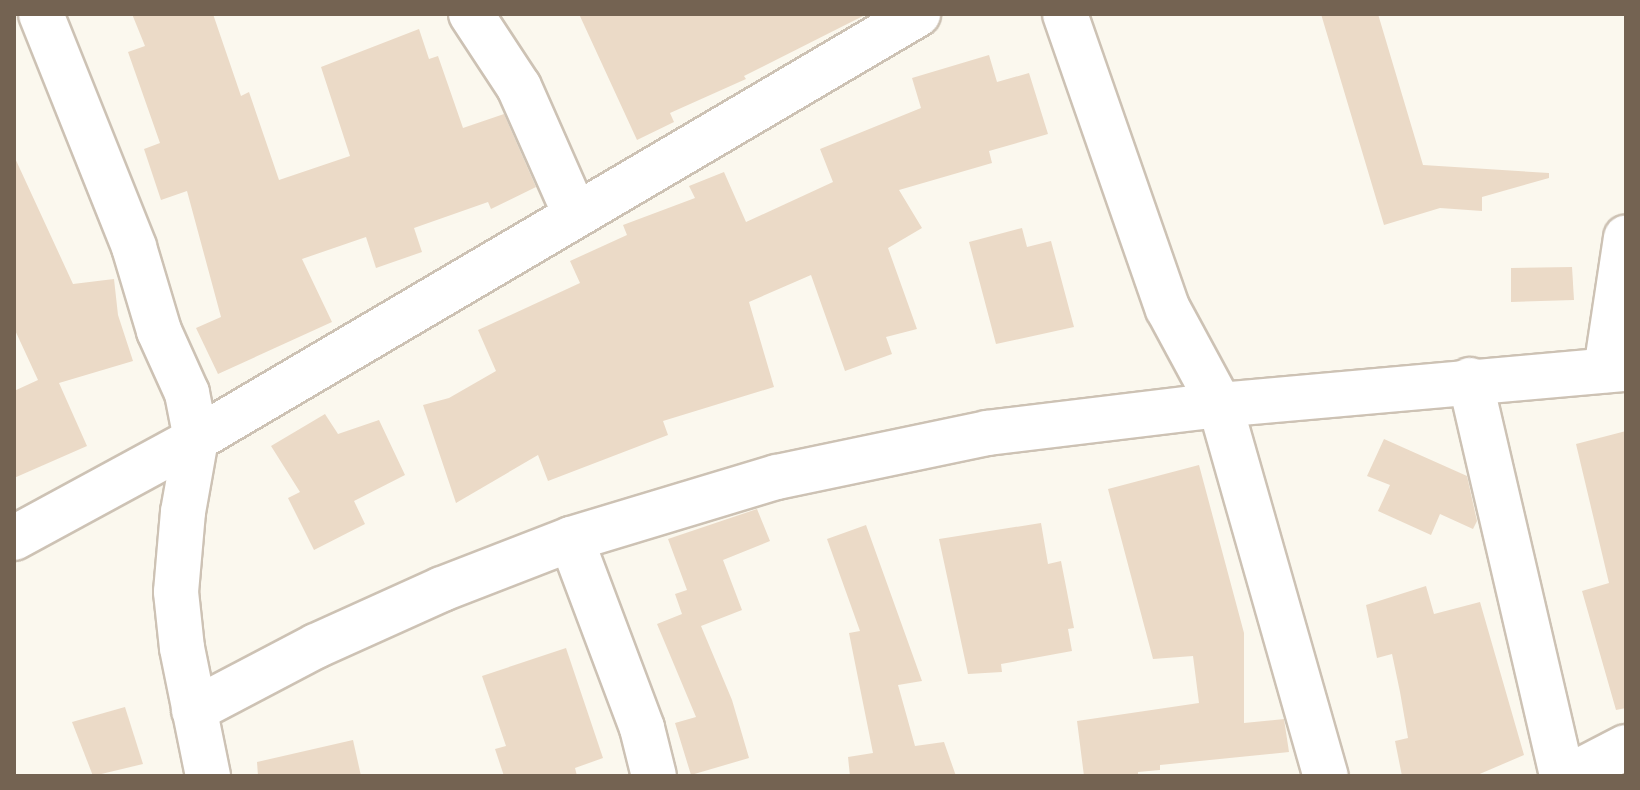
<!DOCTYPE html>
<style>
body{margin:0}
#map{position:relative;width:1640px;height:790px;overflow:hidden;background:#fbf8ee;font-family:"Archivo Narrow",sans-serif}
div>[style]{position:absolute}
.building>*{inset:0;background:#ebdac7}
.roads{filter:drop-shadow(2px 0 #cdc2b4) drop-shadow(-2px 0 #cdc2b4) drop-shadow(0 2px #cdc2b4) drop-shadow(0 -2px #cdc2b4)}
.minor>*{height:44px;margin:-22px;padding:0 22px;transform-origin:22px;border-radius:22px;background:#fff}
span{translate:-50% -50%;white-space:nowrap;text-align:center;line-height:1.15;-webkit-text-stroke:6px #fefbf4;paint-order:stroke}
.frame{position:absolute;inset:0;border:16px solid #746352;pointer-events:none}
</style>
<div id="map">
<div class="building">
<i style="clip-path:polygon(132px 14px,213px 14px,241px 96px,249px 92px,279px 180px,350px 156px,321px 67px,419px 29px,429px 59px,438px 56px,463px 128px,504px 114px,536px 187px,491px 209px,488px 202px,414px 228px,422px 252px,376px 268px,366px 237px,302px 259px,332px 322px,218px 374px,196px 328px,221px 317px,187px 191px,161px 200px,144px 149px,160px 143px,128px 52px,145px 46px)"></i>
<i style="clip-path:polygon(579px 14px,867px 14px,744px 76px,746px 79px,670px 113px,674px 122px,637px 140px)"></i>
<i style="clip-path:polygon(1321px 14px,1378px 14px,1423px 165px,1549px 173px,1549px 178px,1482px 197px,1482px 211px,1440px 208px,1384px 225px)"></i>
<i style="clip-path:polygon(989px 55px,997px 82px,1029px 73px,1048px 134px,989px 151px,992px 163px,899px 190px,922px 228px,888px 248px,917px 329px,886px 337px,892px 354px,845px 371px,811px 275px,749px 302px,774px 387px,663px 421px,668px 435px,548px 481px,538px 455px,456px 503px,423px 405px,449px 398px,496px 371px,478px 330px,580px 283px,570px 261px,627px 235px,623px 225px,695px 198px,689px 186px,724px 172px,746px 222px,833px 182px,820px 149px,921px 108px,912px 78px)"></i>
<i style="clip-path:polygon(14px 156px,73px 284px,114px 279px,118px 315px,133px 361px,59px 383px,87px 446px,14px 478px,14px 391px,38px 380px,14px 328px)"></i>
<i style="clip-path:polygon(1022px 228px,1027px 247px,1051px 241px,1074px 327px,996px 344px,969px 242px)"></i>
<i style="clip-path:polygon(1572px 267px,1574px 300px,1511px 302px,1511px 268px)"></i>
<i style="clip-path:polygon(325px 414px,338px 434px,379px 420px,405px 475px,354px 501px,365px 524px,314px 550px,288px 498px,300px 492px,271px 446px)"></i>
<i style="clip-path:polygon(1626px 431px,1626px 708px,1616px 710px,1582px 591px,1609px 583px,1576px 444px)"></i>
<i style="clip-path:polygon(1384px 439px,1467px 476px,1477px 521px,1473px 529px,1440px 514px,1431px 535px,1378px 511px,1390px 485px,1367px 476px)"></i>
<i style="clip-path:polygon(1199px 465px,1244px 633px,1244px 723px,1284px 719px,1289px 752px,1160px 765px,1160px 770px,1138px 772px,1138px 776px,1084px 776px,1077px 721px,1199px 703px,1193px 656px,1153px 659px,1108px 489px)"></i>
<i style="clip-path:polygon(757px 509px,770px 541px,723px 560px,742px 610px,701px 626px,732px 700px,749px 758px,691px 775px,675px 723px,696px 717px,657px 624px,682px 614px,675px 594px,687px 590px,668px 539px)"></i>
<i style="clip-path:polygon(1041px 523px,1048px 564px,1061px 561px,1074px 628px,1068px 629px,1072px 651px,1001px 664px,1002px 672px,968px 674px,939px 539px)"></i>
<i style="clip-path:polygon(866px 525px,922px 681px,898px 685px,915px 746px,944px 742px,956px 776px,850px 776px,848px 757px,873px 753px,849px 633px,860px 631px,827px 539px)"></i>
<i style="clip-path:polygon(1426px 586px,1434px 614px,1480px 602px,1524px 755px,1475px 776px,1402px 776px,1395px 741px,1408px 738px,1400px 692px,1392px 654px,1377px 658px,1366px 605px)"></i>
<i style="clip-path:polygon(566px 648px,603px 758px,575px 768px,577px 776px,504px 776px,495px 749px,506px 746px,482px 676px)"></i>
<i style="clip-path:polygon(125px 707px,143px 764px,93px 776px,72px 722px)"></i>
<i style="clip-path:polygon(353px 740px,361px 776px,258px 776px,257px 762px)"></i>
</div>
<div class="roads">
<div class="minor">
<i style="left:41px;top:14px;width:251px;rotate:68.2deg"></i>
<i style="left:134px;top:247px;width:88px;rotate:73.4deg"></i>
<i style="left:159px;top:331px;width:68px;rotate:65.7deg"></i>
<i style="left:187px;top:393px;width:47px;rotate:78.9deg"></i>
<i style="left:196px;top:439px;width:74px;rotate:100.1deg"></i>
<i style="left:183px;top:512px;width:80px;rotate:95deg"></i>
<i style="left:176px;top:592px;width:56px;rotate:83.9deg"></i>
<i style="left:182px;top:648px;width:131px;rotate:78.5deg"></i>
<i style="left:471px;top:14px;width:87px;rotate:56.7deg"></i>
<i style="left:519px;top:87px;width:139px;rotate:66.2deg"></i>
<i style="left:1065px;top:14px;width:312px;rotate:70.8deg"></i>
<i style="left:1168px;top:309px;width:109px;rotate:61.6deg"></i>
<i style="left:1220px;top:405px;width:386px;rotate:74.1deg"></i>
<i style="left:1606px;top:370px;width:134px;rotate:-81.4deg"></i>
<i style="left:1470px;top:380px;width:407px;rotate:76.9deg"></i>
<i style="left:14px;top:538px;width:207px;rotate:-28.5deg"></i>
<i style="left:196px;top:439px;width:838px;rotate:-30.48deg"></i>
<i style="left:571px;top:539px;width:202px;rotate:69.4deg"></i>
<i style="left:642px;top:728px;width:49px;rotate:76deg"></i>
<i style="left:194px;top:710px;width:138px;rotate:-27.7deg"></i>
<i style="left:316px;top:646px;width:138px;rotate:-24.3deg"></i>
<i style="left:442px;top:589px;width:138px;rotate:-21.2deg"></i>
<i style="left:571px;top:539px;width:215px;rotate:-16.8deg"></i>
<i style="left:777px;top:477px;width:215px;rotate:-11.8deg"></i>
<i style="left:987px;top:433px;width:235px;rotate:-6.9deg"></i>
<i style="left:1220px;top:405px;width:408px;rotate:-5.1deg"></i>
<i style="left:1570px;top:776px;width:63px;rotate:-27.4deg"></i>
</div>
</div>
<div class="frame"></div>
</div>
